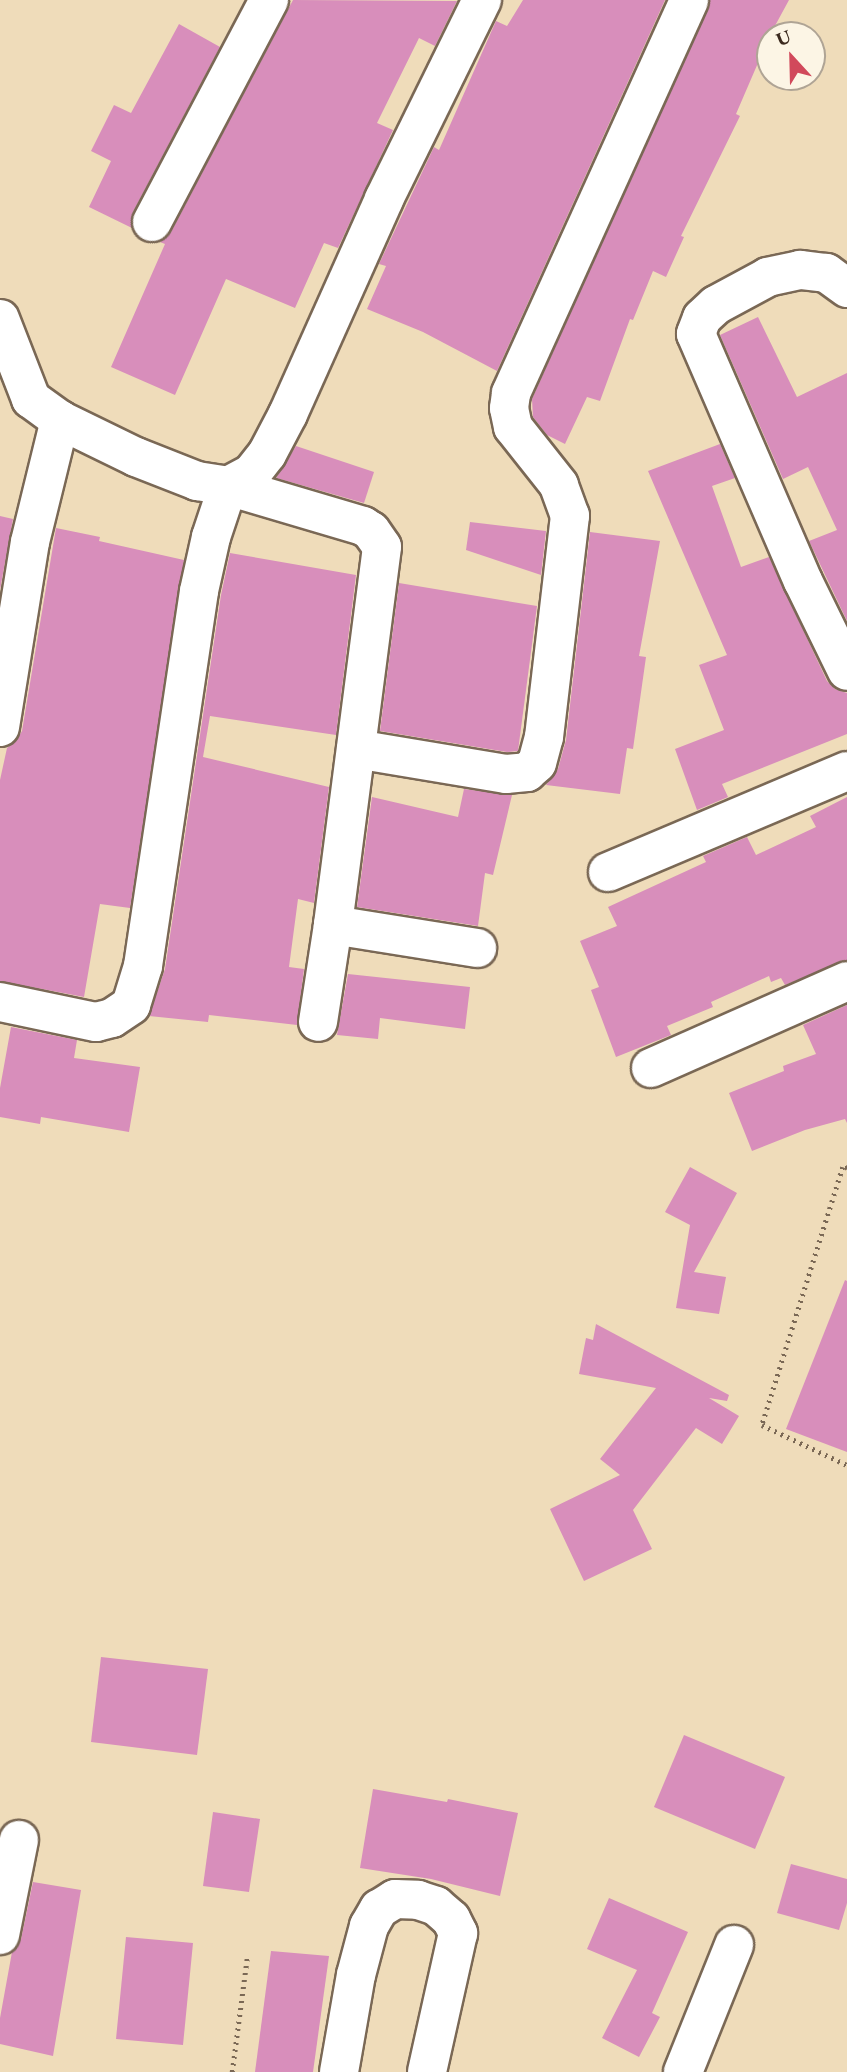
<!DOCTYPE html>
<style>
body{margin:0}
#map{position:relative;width:847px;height:2072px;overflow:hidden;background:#efdcba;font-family:"EB Garamond",serif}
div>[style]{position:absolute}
.building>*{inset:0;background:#d88ebb}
.path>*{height:4.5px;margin-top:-2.25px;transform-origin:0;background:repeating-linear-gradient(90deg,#7a6855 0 2px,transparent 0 7px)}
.roads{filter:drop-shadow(2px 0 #7a6855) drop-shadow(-2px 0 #7a6855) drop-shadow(0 2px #7a6855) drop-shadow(0 -2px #7a6855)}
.minor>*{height:38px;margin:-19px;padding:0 19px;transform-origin:19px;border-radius:19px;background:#fff}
span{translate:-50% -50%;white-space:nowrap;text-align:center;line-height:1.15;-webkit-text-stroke:5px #fcf5e5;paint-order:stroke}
.north{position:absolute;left:756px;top:21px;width:70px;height:70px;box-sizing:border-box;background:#fcf5e5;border:2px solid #afa495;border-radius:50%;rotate:338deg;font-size:19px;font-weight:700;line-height:28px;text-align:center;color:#3b2a1e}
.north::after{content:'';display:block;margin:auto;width:24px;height:32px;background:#d1495b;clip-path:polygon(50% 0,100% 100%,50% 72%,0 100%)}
</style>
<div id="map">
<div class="building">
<i style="clip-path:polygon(293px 0,457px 1px,435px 46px,419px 38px,377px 123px,393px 130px,338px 248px,324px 243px,295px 308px,226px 279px,175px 395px,111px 367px,165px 244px,160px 242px,171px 232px)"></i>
<i style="clip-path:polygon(523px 0,665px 0,497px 371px,423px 332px,367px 309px,386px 266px,379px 264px,434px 147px,439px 150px,496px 21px,507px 26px)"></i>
<i style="clip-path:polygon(710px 0,789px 0,770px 35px,736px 114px,740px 116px,681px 236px,684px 237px,666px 277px,653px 271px,633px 320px,630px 319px,600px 401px,587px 397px,565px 444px,547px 435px,533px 417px,532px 399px)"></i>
<i style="clip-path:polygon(179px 24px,220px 47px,133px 212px,132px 228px,89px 207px,111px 161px,91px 151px,114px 105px,131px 113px)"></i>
<i style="clip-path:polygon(758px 317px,797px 397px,847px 373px,847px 621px,809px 541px,837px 530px,808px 467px,783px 479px,720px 335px)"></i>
<i style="clip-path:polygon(720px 444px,735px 478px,712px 486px,741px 567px,769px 557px,827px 681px,835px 689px,847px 693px,847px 734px,722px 784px,728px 797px,697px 810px,675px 749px,724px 730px,699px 665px,727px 655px,648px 471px)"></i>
<i style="clip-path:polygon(296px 446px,374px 472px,364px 503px,276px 478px)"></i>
<i style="clip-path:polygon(0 516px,13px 519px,0 590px)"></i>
<i style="clip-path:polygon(470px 522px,546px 531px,541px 575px,466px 550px)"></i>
<i style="clip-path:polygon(56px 528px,100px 537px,99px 541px,184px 560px,130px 908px,100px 904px,84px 997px,0 981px,0 780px,7px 748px,16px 741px,22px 731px)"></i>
<i style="clip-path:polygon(590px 532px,660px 541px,639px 656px,646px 657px,633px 749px,627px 748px,620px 794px,546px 785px,558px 769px,566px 740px)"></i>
<i style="clip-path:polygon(230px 553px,356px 575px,336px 735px,210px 716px,203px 757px,329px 787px,314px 903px,298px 899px,289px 967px,304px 969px,297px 1025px,209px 1015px,208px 1022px,149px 1016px,165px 969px,221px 595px)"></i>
<i style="clip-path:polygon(399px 583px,537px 606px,518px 751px,507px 752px,380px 731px)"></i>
<i style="clip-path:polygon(464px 789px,512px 795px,493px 875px,485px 873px,478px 926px,357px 907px,372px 797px,458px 817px)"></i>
<i style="clip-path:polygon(847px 797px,847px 960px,785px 985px,781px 978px,771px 982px,769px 976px,711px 1002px,713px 1007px,667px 1026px,671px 1035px,616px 1057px,591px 990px,599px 987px,580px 941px,617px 926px,608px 907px,706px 862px,703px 856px,747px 837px,756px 855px,816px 827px,810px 816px)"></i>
<i style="clip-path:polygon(348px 974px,470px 987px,465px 1029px,380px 1018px,378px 1039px,337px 1035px)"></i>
<i style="clip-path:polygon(847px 1005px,847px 1123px,845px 1119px,805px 1130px,752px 1151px,729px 1093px,784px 1071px,783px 1066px,816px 1054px,803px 1025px)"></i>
<i style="clip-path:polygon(11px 1027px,77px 1040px,74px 1058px,140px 1067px,129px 1132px,41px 1117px,40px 1124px,0 1117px,0 1088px)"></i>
<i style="clip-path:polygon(690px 1167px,737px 1193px,694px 1272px,726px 1277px,719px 1314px,676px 1308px,690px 1225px,665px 1212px)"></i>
<i style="clip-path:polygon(845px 1280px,847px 1281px,847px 1452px,786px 1429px)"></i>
<i style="clip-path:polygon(596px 1324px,729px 1395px,727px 1401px,709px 1398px,739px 1416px,722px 1444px,696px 1428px,633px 1510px,652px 1549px,584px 1581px,550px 1509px,620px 1475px,600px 1459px,656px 1388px,579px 1374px,586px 1338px,593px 1340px)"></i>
<i style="clip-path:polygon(101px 1657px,208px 1669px,197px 1755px,91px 1742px)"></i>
<i style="clip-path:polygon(684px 1735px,785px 1777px,755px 1849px,654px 1807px)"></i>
<i style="clip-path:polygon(373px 1789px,447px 1802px,448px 1799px,518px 1813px,500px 1896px,431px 1879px,360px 1868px)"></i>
<i style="clip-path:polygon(213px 1812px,260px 1819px,249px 1892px,203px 1886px)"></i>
<i style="clip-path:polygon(791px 1864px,847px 1879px,847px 1903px,839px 1930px,777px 1913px)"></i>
<i style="clip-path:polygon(33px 1882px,81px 1890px,53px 2056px,0 2044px,0 2018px,12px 1952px,21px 1939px)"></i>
<i style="clip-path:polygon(609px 1898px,688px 1932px,652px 2013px,660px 2017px,639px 2057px,602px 2038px,637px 1970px,587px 1949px)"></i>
<i style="clip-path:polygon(126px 1937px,193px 1943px,183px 2045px,116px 2039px)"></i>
<i style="clip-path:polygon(271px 1951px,329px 1956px,313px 2072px,255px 2072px)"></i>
</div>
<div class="path">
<i style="left:847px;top:1168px;width:4px;rotate:-166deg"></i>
<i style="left:843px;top:1167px;width:270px;rotate:107.4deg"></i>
<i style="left:762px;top:1425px;width:94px;rotate:25.2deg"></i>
<i style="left:232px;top:2072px;width:115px;rotate:-82.5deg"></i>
</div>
<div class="roads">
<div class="minor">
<i style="left:152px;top:222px;width:251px;rotate:-62.2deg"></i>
<i style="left:847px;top:288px;width:26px;rotate:-144deg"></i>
<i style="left:826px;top:273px;width:26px;rotate:-173deg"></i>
<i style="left:800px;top:270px;width:33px;rotate:168deg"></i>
<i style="left:768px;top:277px;width:59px;rotate:151.7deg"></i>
<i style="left:716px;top:305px;width:19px;rotate:137deg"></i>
<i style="left:702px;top:318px;width:17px;rotate:111deg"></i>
<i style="left:696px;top:334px;width:269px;rotate:66.6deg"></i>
<i style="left:803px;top:581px;width:100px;rotate:63.9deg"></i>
<i style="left:0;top:319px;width:86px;rotate:68.8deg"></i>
<i style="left:31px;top:399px;width:36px;rotate:36deg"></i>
<i style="left:60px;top:420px;width:85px;rotate:26deg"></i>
<i style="left:136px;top:457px;width:66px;rotate:21.5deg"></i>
<i style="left:197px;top:481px;width:31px;rotate:9deg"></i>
<i style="left:228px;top:486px;width:27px;rotate:-28deg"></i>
<i style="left:252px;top:473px;width:24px;rotate:-52deg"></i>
<i style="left:267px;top:454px;width:45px;rotate:-62.3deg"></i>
<i style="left:288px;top:414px;width:235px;rotate:-65.9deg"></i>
<i style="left:384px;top:199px;width:222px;rotate:-63.8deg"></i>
<i style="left:0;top:727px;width:187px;rotate:-80.8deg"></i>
<i style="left:30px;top:542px;width:126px;rotate:-76.2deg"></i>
<i style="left:356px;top:749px;width:152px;rotate:9.5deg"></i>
<i style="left:506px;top:774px;width:21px;rotate:-5deg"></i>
<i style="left:527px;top:772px;width:13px;rotate:-42deg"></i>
<i style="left:537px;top:763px;width:27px;rotate:-75deg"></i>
<i style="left:544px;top:737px;width:223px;rotate:-83.3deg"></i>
<i style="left:570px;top:516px;width:33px;rotate:-110deg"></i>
<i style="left:559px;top:485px;width:74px;rotate:-128.4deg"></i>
<i style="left:513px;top:427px;width:19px;rotate:-102deg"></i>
<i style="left:509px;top:408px;width:15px;rotate:-82deg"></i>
<i style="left:511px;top:393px;width:431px;rotate:-65.6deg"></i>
<i style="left:608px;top:872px;width:259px;rotate:-22.9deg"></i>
<i style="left:333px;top:925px;width:146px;rotate:9.1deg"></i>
<i style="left:0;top:1002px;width:98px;rotate:11.8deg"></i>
<i style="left:96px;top:1022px;width:16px;rotate:-14deg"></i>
<i style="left:112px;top:1018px;width:23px;rotate:-34deg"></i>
<i style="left:131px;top:1005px;width:41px;rotate:-72.9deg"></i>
<i style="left:143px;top:966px;width:379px;rotate:-81.5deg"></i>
<i style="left:199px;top:591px;width:55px;rotate:-77.5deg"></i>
<i style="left:211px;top:537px;width:54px;rotate:-71.6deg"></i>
<i style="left:228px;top:486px;width:141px;rotate:16.5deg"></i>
<i style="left:363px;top:526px;width:9px;rotate:32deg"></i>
<i style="left:371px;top:531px;width:19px;rotate:55deg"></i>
<i style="left:382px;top:547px;width:381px;rotate:97.4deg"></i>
<i style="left:333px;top:925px;width:98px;rotate:98.8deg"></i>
<i style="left:651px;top:1068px;width:214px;rotate:-23.9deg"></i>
<i style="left:0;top:1935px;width:97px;rotate:-78.7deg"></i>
<i style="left:339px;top:2072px;width:98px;rotate:-80.1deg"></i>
<i style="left:356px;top:1975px;width:51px;rotate:-75.1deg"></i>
<i style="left:369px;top:1926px;width:20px;rotate:-60deg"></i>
<i style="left:379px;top:1909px;width:19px;rotate:-32deg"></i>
<i style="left:395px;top:1899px;width:23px;rotate:2deg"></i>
<i style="left:418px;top:1900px;width:19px;rotate:18deg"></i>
<i style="left:436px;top:1906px;width:20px;rotate:41deg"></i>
<i style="left:451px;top:1919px;width:16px;rotate:63deg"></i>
<i style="left:458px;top:1933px;width:142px;rotate:102.6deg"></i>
<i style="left:683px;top:2072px;width:137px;rotate:-68.1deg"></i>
</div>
</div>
<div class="north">U</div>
</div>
